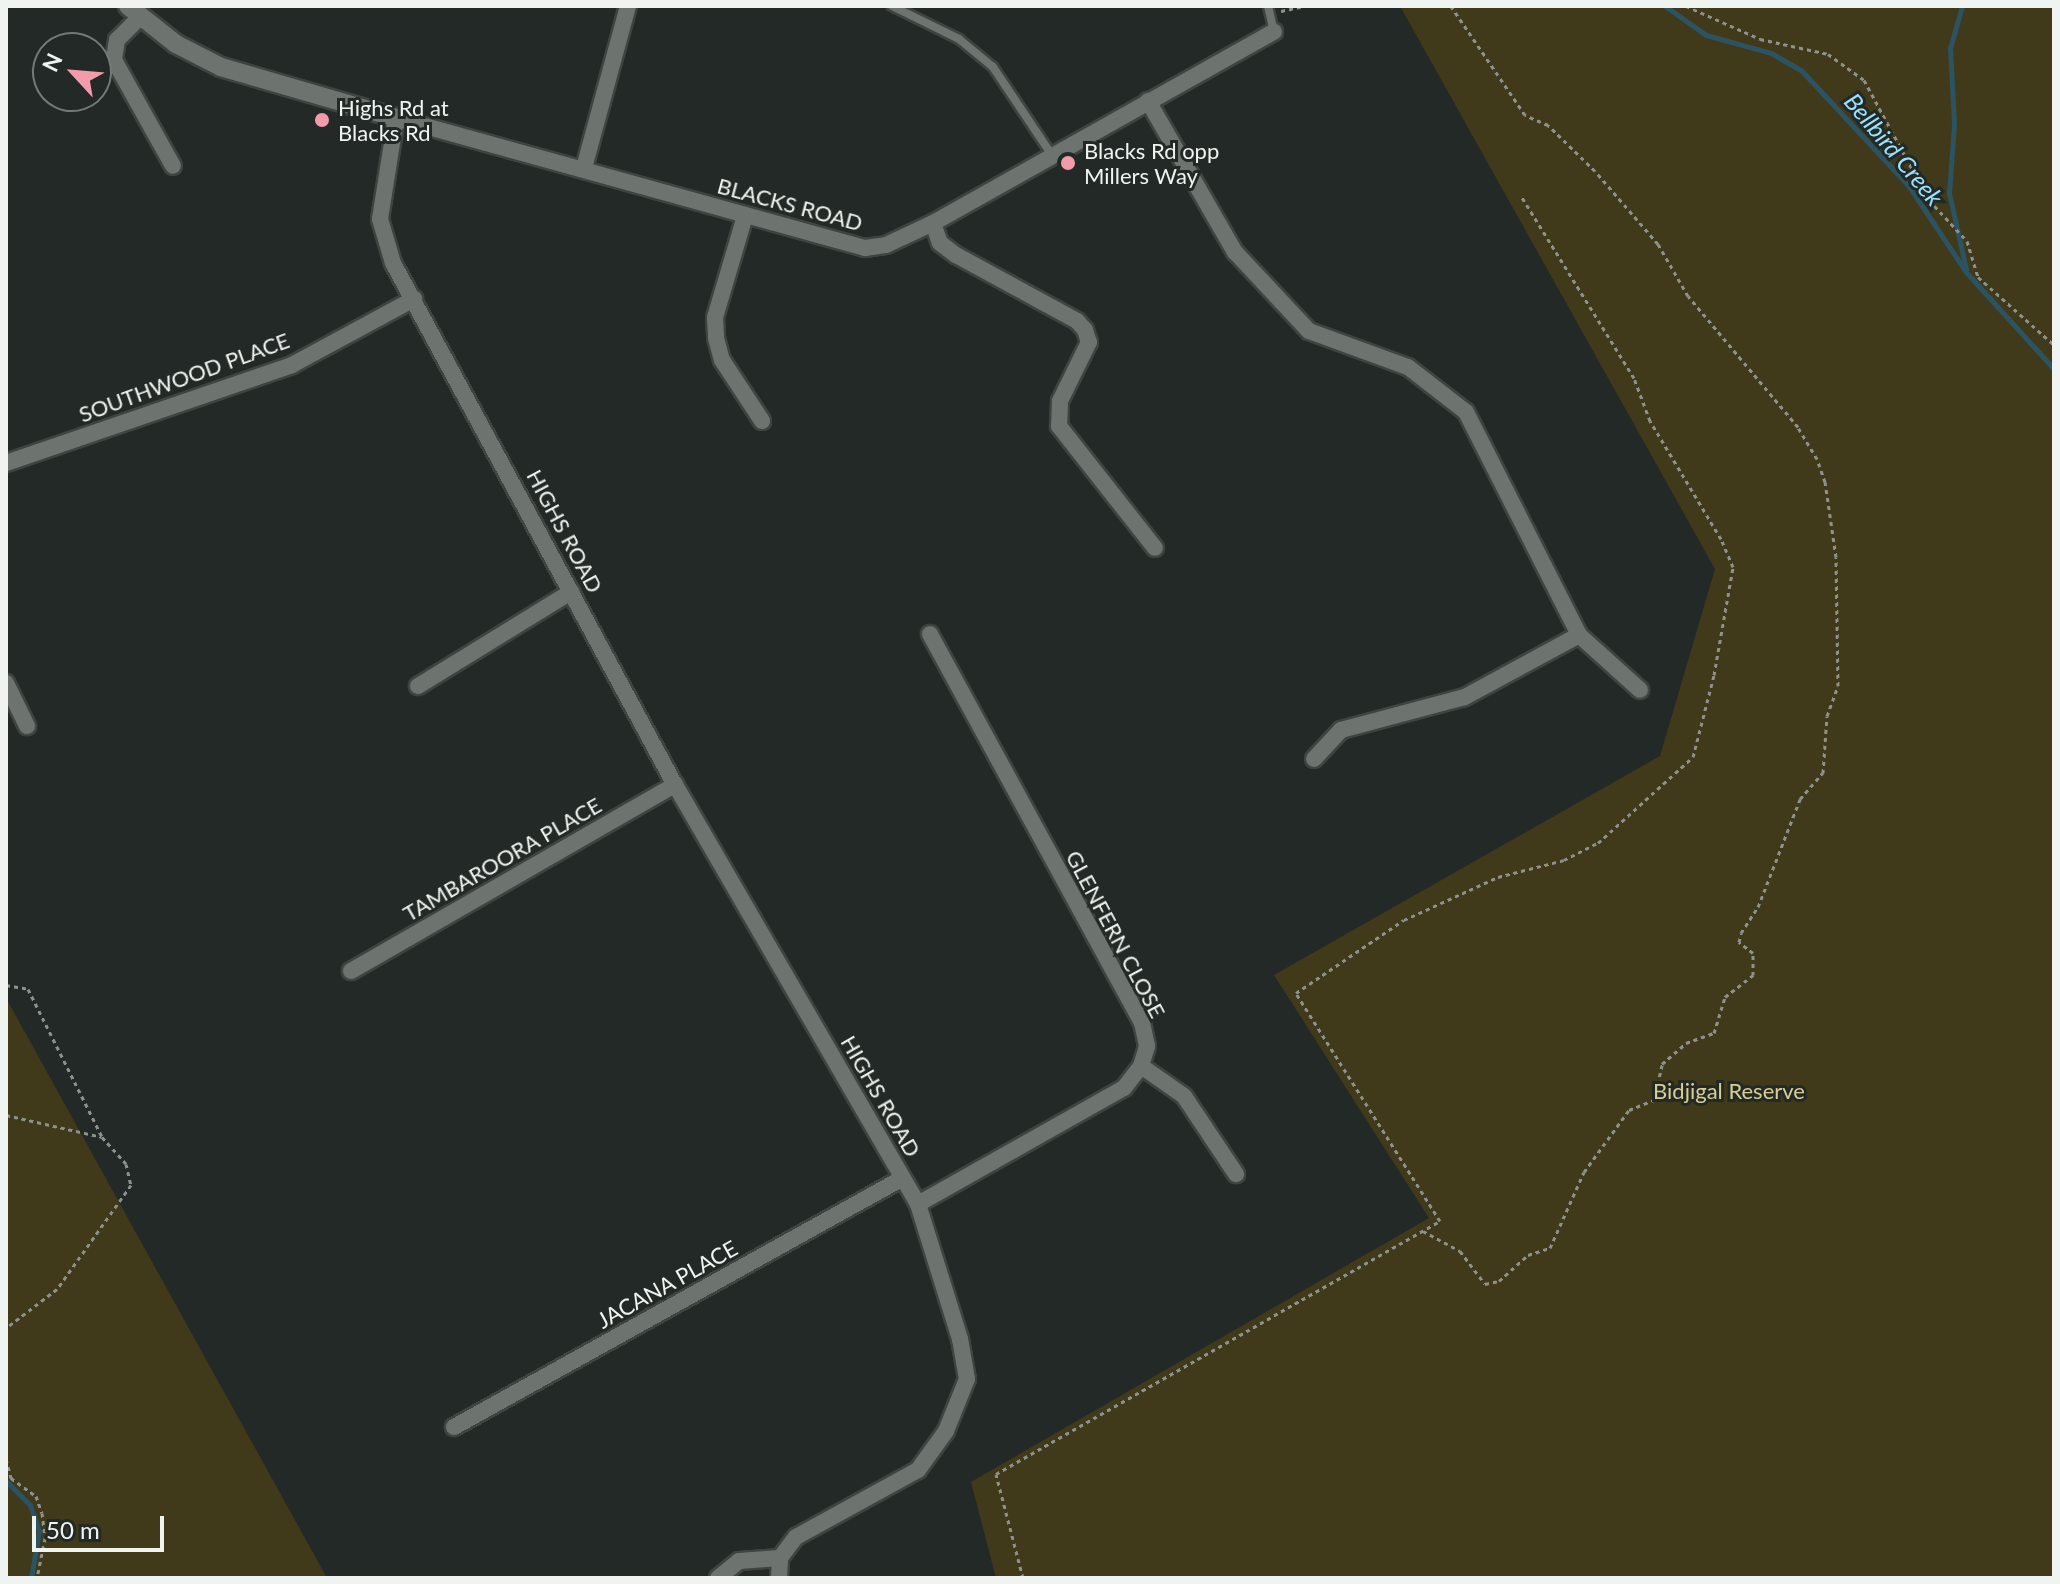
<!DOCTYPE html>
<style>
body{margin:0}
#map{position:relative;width:2060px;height:1584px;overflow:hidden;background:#232926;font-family:Lato,sans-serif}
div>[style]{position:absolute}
.green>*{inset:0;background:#403a1a}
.stream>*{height:5px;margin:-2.5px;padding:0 2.5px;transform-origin:2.5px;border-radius:2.5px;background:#2c5362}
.path>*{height:3px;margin-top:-1.5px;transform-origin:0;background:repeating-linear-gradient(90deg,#8d928f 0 4px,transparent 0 8px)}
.roads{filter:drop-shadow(2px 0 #3f4441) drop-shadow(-2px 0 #3f4441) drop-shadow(0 2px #3f4441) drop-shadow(0 -2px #3f4441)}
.service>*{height:8px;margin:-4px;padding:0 4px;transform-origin:4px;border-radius:4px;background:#6d7470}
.minor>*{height:16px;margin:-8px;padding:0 8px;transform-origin:8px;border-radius:8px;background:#6d7470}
.tertiary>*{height:18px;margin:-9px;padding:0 9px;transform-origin:9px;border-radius:9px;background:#6d7470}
.dots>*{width:22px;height:22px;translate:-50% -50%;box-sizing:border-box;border:4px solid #232926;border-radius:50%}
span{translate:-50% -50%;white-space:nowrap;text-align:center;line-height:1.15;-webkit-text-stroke:6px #232926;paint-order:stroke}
.poi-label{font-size:22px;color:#f0f4f1}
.left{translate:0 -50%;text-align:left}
.street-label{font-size:22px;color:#f0f4f1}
.park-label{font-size:22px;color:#d9ce91}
.water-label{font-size:24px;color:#9ae2fd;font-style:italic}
.frame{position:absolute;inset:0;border:8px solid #f0f4f1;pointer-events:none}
.north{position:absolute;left:32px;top:32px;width:80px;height:80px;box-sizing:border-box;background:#232926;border:2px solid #757a77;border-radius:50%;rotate:296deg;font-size:22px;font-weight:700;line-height:32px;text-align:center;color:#f0f4f1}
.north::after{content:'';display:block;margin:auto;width:28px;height:36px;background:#f39aab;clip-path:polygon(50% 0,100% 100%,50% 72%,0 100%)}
.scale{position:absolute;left:32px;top:1516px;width:132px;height:36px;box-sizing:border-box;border:4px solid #f0f4f1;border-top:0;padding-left:10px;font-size:24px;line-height:28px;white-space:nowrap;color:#f0f4f1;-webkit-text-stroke:6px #232926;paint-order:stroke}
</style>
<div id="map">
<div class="green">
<i style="clip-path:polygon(1400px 6px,2054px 6px,2054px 1578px,996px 1578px,971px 1482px,1429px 1218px,1274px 975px,1660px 756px,1715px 569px)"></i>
<i style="clip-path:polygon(6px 998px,327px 1578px,6px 1578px)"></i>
</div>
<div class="stream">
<i style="left:1665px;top:6px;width:50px;rotate:35.3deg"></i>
<i style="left:1706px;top:35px;width:67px;rotate:15.5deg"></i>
<i style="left:1771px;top:53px;width:34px;rotate:30deg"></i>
<i style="left:1801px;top:70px;width:157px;rotate:47.1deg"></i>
<i style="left:1908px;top:185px;width:105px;rotate:56.3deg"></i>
<i style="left:1966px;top:272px;width:131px;rotate:47.8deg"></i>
<i style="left:1962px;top:6px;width:44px;rotate:105.9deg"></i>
<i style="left:1950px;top:48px;width:76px;rotate:87deg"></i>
<i style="left:1954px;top:124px;width:69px;rotate:94.1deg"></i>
<i style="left:1949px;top:193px;width:78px;rotate:77.4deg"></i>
<i style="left:6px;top:1481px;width:34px;rotate:45deg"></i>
<i style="left:30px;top:1505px;width:28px;rotate:71deg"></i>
<i style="left:39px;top:1531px;width:48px;rotate:99.7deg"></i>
</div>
<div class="path">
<i style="left:1686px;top:6px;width:81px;rotate:24deg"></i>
<i style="left:1760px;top:39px;width:70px;rotate:12.4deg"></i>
<i style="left:1828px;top:54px;width:44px;rotate:35.8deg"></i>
<i style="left:1864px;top:80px;width:136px;rotate:61.6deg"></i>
<i style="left:1929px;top:200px;width:56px;rotate:47.2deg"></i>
<i style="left:1967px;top:241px;width:38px;rotate:73deg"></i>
<i style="left:1978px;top:277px;width:102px;rotate:41.8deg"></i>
<i style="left:1281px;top:11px;width:24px;rotate:-12deg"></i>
<i style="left:6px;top:985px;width:22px;rotate:10deg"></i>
<i style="left:28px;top:989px;width:165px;rotate:63.4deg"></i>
<i style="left:6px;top:1115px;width:98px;rotate:12.9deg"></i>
<i style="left:102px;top:1137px;width:36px;rotate:48deg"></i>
<i style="left:126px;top:1164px;width:22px;rotate:77deg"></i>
<i style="left:131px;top:1185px;width:128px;rotate:125.4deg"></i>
<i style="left:57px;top:1289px;width:64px;rotate:142.6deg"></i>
<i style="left:1423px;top:1231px;width:42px;rotate:28.4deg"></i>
<i style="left:1460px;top:1251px;width:41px;rotate:52.9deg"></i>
<i style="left:1485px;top:1284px;width:14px;rotate:-12deg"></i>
<i style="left:1499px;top:1281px;width:39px;rotate:-42deg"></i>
<i style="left:1528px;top:1255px;width:23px;rotate:-18deg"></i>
<i style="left:1550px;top:1248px;width:83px;rotate:-65.9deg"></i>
<i style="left:1584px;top:1172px;width:77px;rotate:-54deg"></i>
<i style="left:1629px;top:1110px;width:27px;rotate:-22deg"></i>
<i style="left:1654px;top:1100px;width:37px;rotate:-77deg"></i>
<i style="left:1662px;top:1064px;width:32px;rotate:-41deg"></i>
<i style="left:1686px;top:1043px;width:30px;rotate:-20deg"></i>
<i style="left:1714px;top:1033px;width:38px;rotate:-73deg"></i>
<i style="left:1725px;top:997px;width:36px;rotate:-38deg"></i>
<i style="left:1753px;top:975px;width:22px;rotate:-90deg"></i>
<i style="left:1753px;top:953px;width:18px;rotate:-142deg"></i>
<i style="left:1739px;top:942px;width:9px;rotate:-77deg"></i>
<i style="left:1741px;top:933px;width:31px;rotate:-57deg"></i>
<i style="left:1758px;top:907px;width:116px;rotate:-68.7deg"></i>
<i style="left:1800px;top:799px;width:35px;rotate:-49deg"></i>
<i style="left:1823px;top:773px;width:57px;rotate:-86deg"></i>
<i style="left:1827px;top:716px;width:32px;rotate:-70deg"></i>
<i style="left:1838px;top:686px;width:129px;rotate:-90.9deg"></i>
<i style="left:1836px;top:557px;width:76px;rotate:-98.3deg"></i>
<i style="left:1825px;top:482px;width:24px;rotate:-109deg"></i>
<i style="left:1817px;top:459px;width:37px;rotate:-121deg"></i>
<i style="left:1798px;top:427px;width:171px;rotate:-130deg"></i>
<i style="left:1688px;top:296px;width:60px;rotate:-120deg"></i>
<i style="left:1658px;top:244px;width:96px;rotate:-130.8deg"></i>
<i style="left:1595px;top:171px;width:66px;rotate:-135.6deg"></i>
<i style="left:1548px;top:125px;width:25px;rotate:-157deg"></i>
<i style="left:1525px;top:115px;width:132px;rotate:-124.2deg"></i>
<i style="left:6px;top:1459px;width:20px;rotate:75deg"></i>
<i style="left:11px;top:1478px;width:31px;rotate:36deg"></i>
<i style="left:36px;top:1496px;width:18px;rotate:71deg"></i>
<i style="left:42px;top:1513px;width:25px;rotate:83deg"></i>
<i style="left:45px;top:1538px;width:41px;rotate:101.3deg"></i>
<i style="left:1023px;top:1578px;width:107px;rotate:-104.6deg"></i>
<i style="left:996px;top:1474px;width:511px;rotate:-29.68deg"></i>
<i style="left:1440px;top:1221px;width:270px;rotate:-122.3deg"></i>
<i style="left:1296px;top:993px;width:130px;rotate:-34.1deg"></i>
<i style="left:1404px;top:920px;width:103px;rotate:-24.6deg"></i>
<i style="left:1498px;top:877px;width:68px;rotate:-14.4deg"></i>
<i style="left:1564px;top:860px;width:38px;rotate:-27deg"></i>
<i style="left:1598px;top:843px;width:128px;rotate:-42.2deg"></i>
<i style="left:1693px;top:757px;width:85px;rotate:-75.6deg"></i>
<i style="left:1714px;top:675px;width:110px;rotate:-80deg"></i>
<i style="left:1733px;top:567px;width:30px;rotate:-113deg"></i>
<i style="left:1721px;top:539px;width:138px;rotate:-121deg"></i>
<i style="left:1650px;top:421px;width:46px;rotate:-110.4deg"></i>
<i style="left:1634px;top:378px;width:214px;rotate:-121.8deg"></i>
</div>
<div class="roads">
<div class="service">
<i style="left:892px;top:6px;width:75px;rotate:26.2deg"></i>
<i style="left:959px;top:39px;width:44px;rotate:39.5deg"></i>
<i style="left:993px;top:67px;width:106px;rotate:56.2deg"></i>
<i style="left:1268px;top:6px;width:27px;rotate:77deg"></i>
</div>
<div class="minor">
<i style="left:139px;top:18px;width:31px;rotate:135deg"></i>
<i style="left:117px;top:40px;width:20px;rotate:99deg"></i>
<i style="left:114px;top:60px;width:121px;rotate:60.9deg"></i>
<i style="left:1148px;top:101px;width:174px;rotate:60.1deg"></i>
<i style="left:1235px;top:252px;width:108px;rotate:46.9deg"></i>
<i style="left:1309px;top:331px;width:105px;rotate:20deg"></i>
<i style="left:1408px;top:367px;width:73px;rotate:37.8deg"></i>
<i style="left:1466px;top:412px;width:250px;rotate:63.1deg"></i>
<i style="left:1579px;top:635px;width:82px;rotate:42deg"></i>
<i style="left:584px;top:168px;width:168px;rotate:-74.8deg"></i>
<i style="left:745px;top:216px;width:105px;rotate:106.5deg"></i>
<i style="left:715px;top:317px;width:21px;rotate:87deg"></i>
<i style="left:716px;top:338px;width:23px;rotate:75deg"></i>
<i style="left:722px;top:360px;width:73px;rotate:56.7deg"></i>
<i style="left:933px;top:223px;width:21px;rotate:71deg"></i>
<i style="left:940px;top:243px;width:20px;rotate:37deg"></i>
<i style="left:956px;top:255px;width:138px;rotate:28.6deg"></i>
<i style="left:1077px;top:321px;width:12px;rotate:48deg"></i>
<i style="left:1085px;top:330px;width:13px;rotate:72deg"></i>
<i style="left:1089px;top:342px;width:66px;rotate:116.2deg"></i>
<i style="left:1060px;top:401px;width:25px;rotate:92deg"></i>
<i style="left:1059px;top:426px;width:155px;rotate:51.8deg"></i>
<i style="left:6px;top:463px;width:302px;rotate:-18.9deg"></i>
<i style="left:292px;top:365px;width:139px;rotate:-28.4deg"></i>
<i style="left:6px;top:683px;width:48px;rotate:64deg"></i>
<i style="left:418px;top:686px;width:180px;rotate:-31.6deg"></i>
<i style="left:1314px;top:759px;width:40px;rotate:-47deg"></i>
<i style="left:1341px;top:730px;width:128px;rotate:-14.9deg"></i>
<i style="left:1465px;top:697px;width:130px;rotate:-28.5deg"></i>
<i style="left:351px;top:971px;width:374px;rotate:-29.9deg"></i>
<i style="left:1141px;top:1066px;width:52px;rotate:34.9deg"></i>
<i style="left:1184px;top:1096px;width:94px;rotate:56.3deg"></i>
<i style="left:918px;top:1204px;width:236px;rotate:-29.4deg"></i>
<i style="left:1124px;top:1088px;width:28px;rotate:-52deg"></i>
<i style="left:1141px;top:1066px;width:21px;rotate:-73deg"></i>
<i style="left:1147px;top:1046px;width:24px;rotate:-102deg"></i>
<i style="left:1142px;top:1023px;width:443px;rotate:-118.6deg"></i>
<i style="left:454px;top:1427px;width:511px;rotate:-29.02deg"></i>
<i style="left:718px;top:1578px;width:27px;rotate:-39deg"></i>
<i style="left:739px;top:1561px;width:41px;rotate:-4.2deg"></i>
<i style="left:779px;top:1578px;width:20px;rotate:-87deg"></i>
<i style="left:780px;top:1558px;width:26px;rotate:-53deg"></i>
<i style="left:796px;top:1537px;width:139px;rotate:-28.8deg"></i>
<i style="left:918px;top:1470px;width:48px;rotate:-54.3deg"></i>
<i style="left:946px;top:1431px;width:56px;rotate:-68deg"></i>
<i style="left:967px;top:1379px;width:41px;rotate:-99.9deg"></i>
<i style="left:960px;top:1339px;width:141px;rotate:-107.3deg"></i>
<i style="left:918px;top:1204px;width:484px;rotate:-120.1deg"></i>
<i style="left:675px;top:785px;width:593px;rotate:-118.38deg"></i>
<i style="left:393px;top:263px;width:46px;rotate:-106.5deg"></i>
<i style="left:380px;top:219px;width:102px;rotate:-81deg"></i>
<i style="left:396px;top:118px;width:487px;rotate:15.5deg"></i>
<i style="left:865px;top:248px;width:21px;rotate:-8deg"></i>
<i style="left:886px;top:245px;width:52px;rotate:-25.1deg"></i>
<i style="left:933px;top:223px;width:391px;rotate:-29.3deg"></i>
</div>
<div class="tertiary">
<i style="left:128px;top:6px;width:61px;rotate:38.4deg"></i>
<i style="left:176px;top:44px;width:51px;rotate:27.1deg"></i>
<i style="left:221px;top:67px;width:182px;rotate:16.2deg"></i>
</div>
</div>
<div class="dots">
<i style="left:322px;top:120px;background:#f39aab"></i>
<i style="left:1068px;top:163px;background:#f39aab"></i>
</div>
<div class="poi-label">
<span class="left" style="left:338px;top:120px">Highs Rd at<br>Blacks Rd</span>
<span class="left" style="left:1084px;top:163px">Blacks Rd opp<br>Millers Way</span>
</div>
<div class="street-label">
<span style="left:790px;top:204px;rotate:15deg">BLACKS ROAD</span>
<span style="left:184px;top:377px;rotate:-20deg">SOUTHWOOD PLACE</span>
<span style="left:565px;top:531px;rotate:62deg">HIGHS ROAD</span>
<span style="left:502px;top:859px;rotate:-30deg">TAMBAROORA PLACE</span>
<span style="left:1116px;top:934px;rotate:62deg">GLENFERN CLOSE</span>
<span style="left:881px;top:1096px;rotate:60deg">HIGHS ROAD</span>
<span style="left:667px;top:1284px;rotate:-29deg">JACANA PLACE</span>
</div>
<div class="park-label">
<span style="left:1729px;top:1091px">Bidjigal Reserve</span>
</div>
<div class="water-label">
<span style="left:1894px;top:149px;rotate:50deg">Bellbird Creek</span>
</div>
<div class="frame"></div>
<div class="north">N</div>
<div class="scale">50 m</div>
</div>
